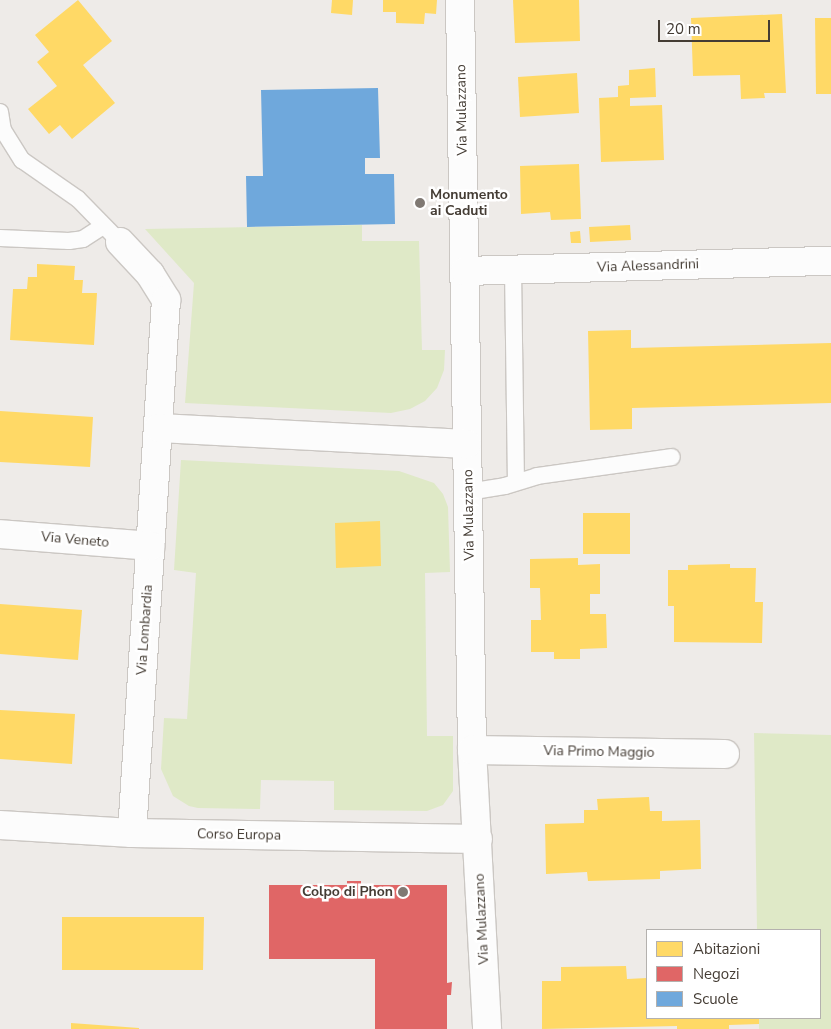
<!DOCTYPE html>
<style>
body{margin:0}
#map{position:relative;width:831px;height:1029px;overflow:hidden;background:#eeebe8;font-family:"Nunito Sans",sans-serif}
div>[style]{position:absolute}
.green>*{inset:0;background:#dfe9c7}
.homes>*{inset:0;background:#ffd966}
.shops>*{inset:0;background:#e06666}
.schools>*{inset:0;background:#6fa8dc}
.roads{filter:drop-shadow(1px 0 #cbc7c3) drop-shadow(-1px 0 #cbc7c3) drop-shadow(0 1px #cbc7c3) drop-shadow(0 -1px #cbc7c3)}
.lane>*{height:16px;margin:-8px;padding:0 8px;transform-origin:8px;border-radius:8px;background:#fcfcfc}
.street>*{height:28px;margin:-14px;padding:0 14px;transform-origin:14px;border-radius:14px;background:#fcfcfc}
.dots>*{width:14px;height:14px;translate:-50% -50%;box-sizing:border-box;border:2px solid #fff;border-radius:50%}
span{translate:-50% -50%;white-space:nowrap;text-align:center;line-height:1.15;-webkit-text-stroke:5px #fff;paint-order:stroke}
.street-label{font-size:14px;color:#443c34}
.poi-label{font-size:14px;color:#443c34;font-weight:700}
.left{translate:0 -50%;text-align:left}
.right{translate:-100% -50%;text-align:right}
.legend{position:absolute;left:646px;top:929px;width:175px;height:90px;box-sizing:border-box;background:#fff;border:1px solid #b4b1ae;margin:0;padding:6px 9px;list-style:none;font-size:15px;color:#443c34}
.legend li{display:flex;align-items:center;gap:10px;height:25px}
.legend b{width:25px;border:1px solid #b4b1ae}
.scale{position:absolute;left:658px;top:20px;width:112px;height:22px;box-sizing:border-box;border:2px solid #443c34;border-top:0;padding-left:6px;font-size:15px;line-height:18px;white-space:nowrap;color:#443c34;-webkit-text-stroke:4px #fff;paint-order:stroke}
</style>
<div id="map">
<div class="green">
<i style="clip-path:polygon(362px 225px,362px 241px,419px 241px,422px 350px,445px 350px,444px 370px,437px 388px,425px 401px,410px 409px,391px 413px,185px 403px,194px 283px,145px 229px)"></i>
<i style="clip-path:polygon(181px 460px,399px 471px,434px 483px,443px 494px,448px 507px,450px 572px,425px 573px,427px 736px,453px 736px,453px 791px,443px 805px,427px 811px,334px 810px,334px 781px,261px 780px,260px 809px,198px 808px,189px 806px,173px 796px,161px 769px,164px 718px,187px 719px,196px 573px,174px 570px)"></i>
<i style="clip-path:polygon(754px 733px,831px 735px,831px 1029px,759px 1029px,759px 1018px,820px 1018px,820px 930px,757px 930px)"></i>
</div>
<div class="homes">
<i style="clip-path:polygon(78px 0,112px 41px,83px 65px,115px 103px,72px 139px,60px 125px,49px 134px,28px 109px,57px 86px,37px 62px,49px 52px,35px 35px)"></i>
<i style="clip-path:polygon(332px 0,353px 0,352px 15px,331px 13px)"></i>
<i style="clip-path:polygon(383px 0,437px 0,436px 14px,425px 13px,424px 24px,396px 23px,396px 12px,383px 12px)"></i>
<i style="clip-path:polygon(513px 0,579px 0,580px 41px,515px 43px)"></i>
<i style="clip-path:polygon(782px 14px,786px 93px,764px 93px,765px 98px,741px 99px,740px 75px,693px 76px,691px 18px)"></i>
<i style="clip-path:polygon(815px 18px,831px 18px,831px 94px,816px 94px)"></i>
<i style="clip-path:polygon(655px 68px,656px 97px,630px 98px,630px 106px,662px 105px,664px 160px,601px 162px,599px 98px,618px 97px,618px 86px,629px 85px,629px 70px)"></i>
<i style="clip-path:polygon(577px 73px,579px 113px,520px 117px,518px 77px)"></i>
<i style="clip-path:polygon(579px 164px,581px 219px,551px 220px,550px 212px,521px 214px,520px 166px)"></i>
<i style="clip-path:polygon(630px 225px,631px 240px,590px 242px,589px 227px)"></i>
<i style="clip-path:polygon(580px 231px,581px 243px,571px 243px,570px 232px)"></i>
<i style="clip-path:polygon(37px 264px,75px 266px,74px 280px,83px 280px,82px 293px,97px 293px,94px 345px,10px 340px,13px 289px,27px 289px,28px 277px,37px 277px)"></i>
<i style="clip-path:polygon(631px 330px,631px 348px,831px 343px,831px 403px,632px 408px,632px 429px,590px 430px,588px 331px)"></i>
<i style="clip-path:polygon(0 411px,93px 417px,90px 467px,0 462px)"></i>
<i style="clip-path:polygon(583px 513px,630px 513px,630px 554px,583px 554px)"></i>
<i style="clip-path:polygon(380px 521px,381px 566px,336px 568px,335px 523px)"></i>
<i style="clip-path:polygon(578px 558px,578px 565px,600px 564px,600px 594px,590px 594px,590px 614px,606px 614px,607px 648px,580px 649px,580px 659px,554px 659px,554px 652px,531px 652px,531px 620px,541px 620px,540px 588px,530px 588px,530px 559px)"></i>
<i style="clip-path:polygon(730px 564px,730px 568px,756px 568px,755px 602px,763px 602px,762px 643px,674px 642px,674px 606px,668px 606px,668px 570px,688px 570px,688px 565px)"></i>
<i style="clip-path:polygon(0 604px,82px 610px,78px 660px,0 654px)"></i>
<i style="clip-path:polygon(0 710px,75px 714px,72px 764px,0 759px)"></i>
<i style="clip-path:polygon(649px 797px,650px 811px,662px 811px,662px 821px,700px 820px,701px 869px,660px 871px,660px 879px,588px 881px,587px 872px,546px 874px,545px 824px,584px 823px,584px 810px,598px 810px,597px 799px)"></i>
<i style="clip-path:polygon(62px 917px,204px 917px,203px 970px,62px 970px)"></i>
<i style="clip-path:polygon(626px 966px,627px 979px,647px 978px,647px 1018px,759px 1018px,759px 1024px,729px 1025px,729px 1029px,677px 1029px,677px 1026px,542px 1029px,542px 981px,561px 981px,561px 967px)"></i>
<i style="clip-path:polygon(71px 1023px,139px 1028px,139px 1029px,71px 1029px)"></i>
</div>
<div class="shops">
<i style="clip-path:polygon(347px 881px,361px 881px,361px 885px,447px 885px,447px 983px,452px 982px,451px 995px,447px 995px,447px 1029px,375px 1029px,375px 959px,269px 959px,269px 885px,347px 885px)"></i>
</div>
<div class="schools">
<i style="clip-path:polygon(378px 88px,380px 158px,365px 158px,365px 174px,394px 174px,395px 224px,247px 227px,246px 176px,263px 176px,261px 90px)"></i>
</div>
<div class="roads">
<div class="lane">
<i style="left:0;top:112px;width:18px;rotate:81deg"></i>
<i style="left:3px;top:130px;width:36px;rotate:58deg"></i>
<i style="left:22px;top:160px;width:68px;rotate:34.9deg"></i>
<i style="left:78px;top:199px;width:60px;rotate:45.7deg"></i>
<i style="left:0;top:238px;width:69px;rotate:2.5deg"></i>
<i style="left:69px;top:241px;width:14px;rotate:-8deg"></i>
<i style="left:83px;top:239px;width:24px;rotate:-33deg"></i>
<i style="left:513px;top:269px;width:212px;rotate:89.2deg"></i>
<i style="left:468px;top:492px;width:37px;rotate:-9deg"></i>
<i style="left:505px;top:486px;width:34px;rotate:-17deg"></i>
<i style="left:537px;top:476px;width:136px;rotate:-8deg"></i>
</div>
<div class="street">
<i style="left:460px;top:0;width:750px;rotate:89.08deg"></i>
<i style="left:472px;top:750px;width:279px;rotate:86.9deg"></i>
<i style="left:120px;top:242px;width:44px;rotate:46.8deg"></i>
<i style="left:150px;top:274px;width:31px;rotate:58deg"></i>
<i style="left:166px;top:300px;width:534px;rotate:93.65deg"></i>
<i style="left:465px;top:271px;width:366px;rotate:-1.6deg"></i>
<i style="left:159px;top:428px;width:308px;rotate:3deg"></i>
<i style="left:0;top:534px;width:151px;rotate:4.5deg"></i>
<i style="left:472px;top:750px;width:253px;rotate:0.9deg"></i>
<i style="left:0;top:825px;width:132px;rotate:3.5deg"></i>
<i style="left:132px;top:833px;width:346px;rotate:1deg"></i>
</div>
</div>
<div class="dots">
<i style="left:420px;top:203px;background:#807973"></i>
<i style="left:403px;top:892px;background:#807973"></i>
</div>
<div class="street-label">
<span style="left:462px;top:110px;rotate:-91deg">Via Mulazzano</span>
<span style="left:648px;top:266px;rotate:-2deg">Via Alessandrini</span>
<span style="left:469px;top:515px;rotate:-91deg">Via Mulazzano</span>
<span style="left:75px;top:540px;rotate:5deg">Via Veneto</span>
<span style="left:145px;top:630px;rotate:-86deg">Via Lombardia</span>
<span style="left:599px;top:752px;rotate:1deg">Via Primo Maggio</span>
<span style="left:239px;top:835px;rotate:1deg">Corso Europa</span>
<span style="left:482px;top:919px;rotate:-93deg">Via Mulazzano</span>
</div>
<div class="poi-label">
<span class="left" style="left:430px;top:203px">Monumento<br>ai Caduti</span>
<span class="right" style="left:393px;top:892px">Colpo di Phon</span>
</div>
<ul class="legend">
<li><b style="height:14px;background:#ffd966"></b>Abitazioni</li>
<li><b style="height:14px;background:#e06666"></b>Negozi</li>
<li><b style="height:14px;background:#6fa8dc"></b>Scuole</li>
</ul>
<div class="scale">20 m</div>
</div>
